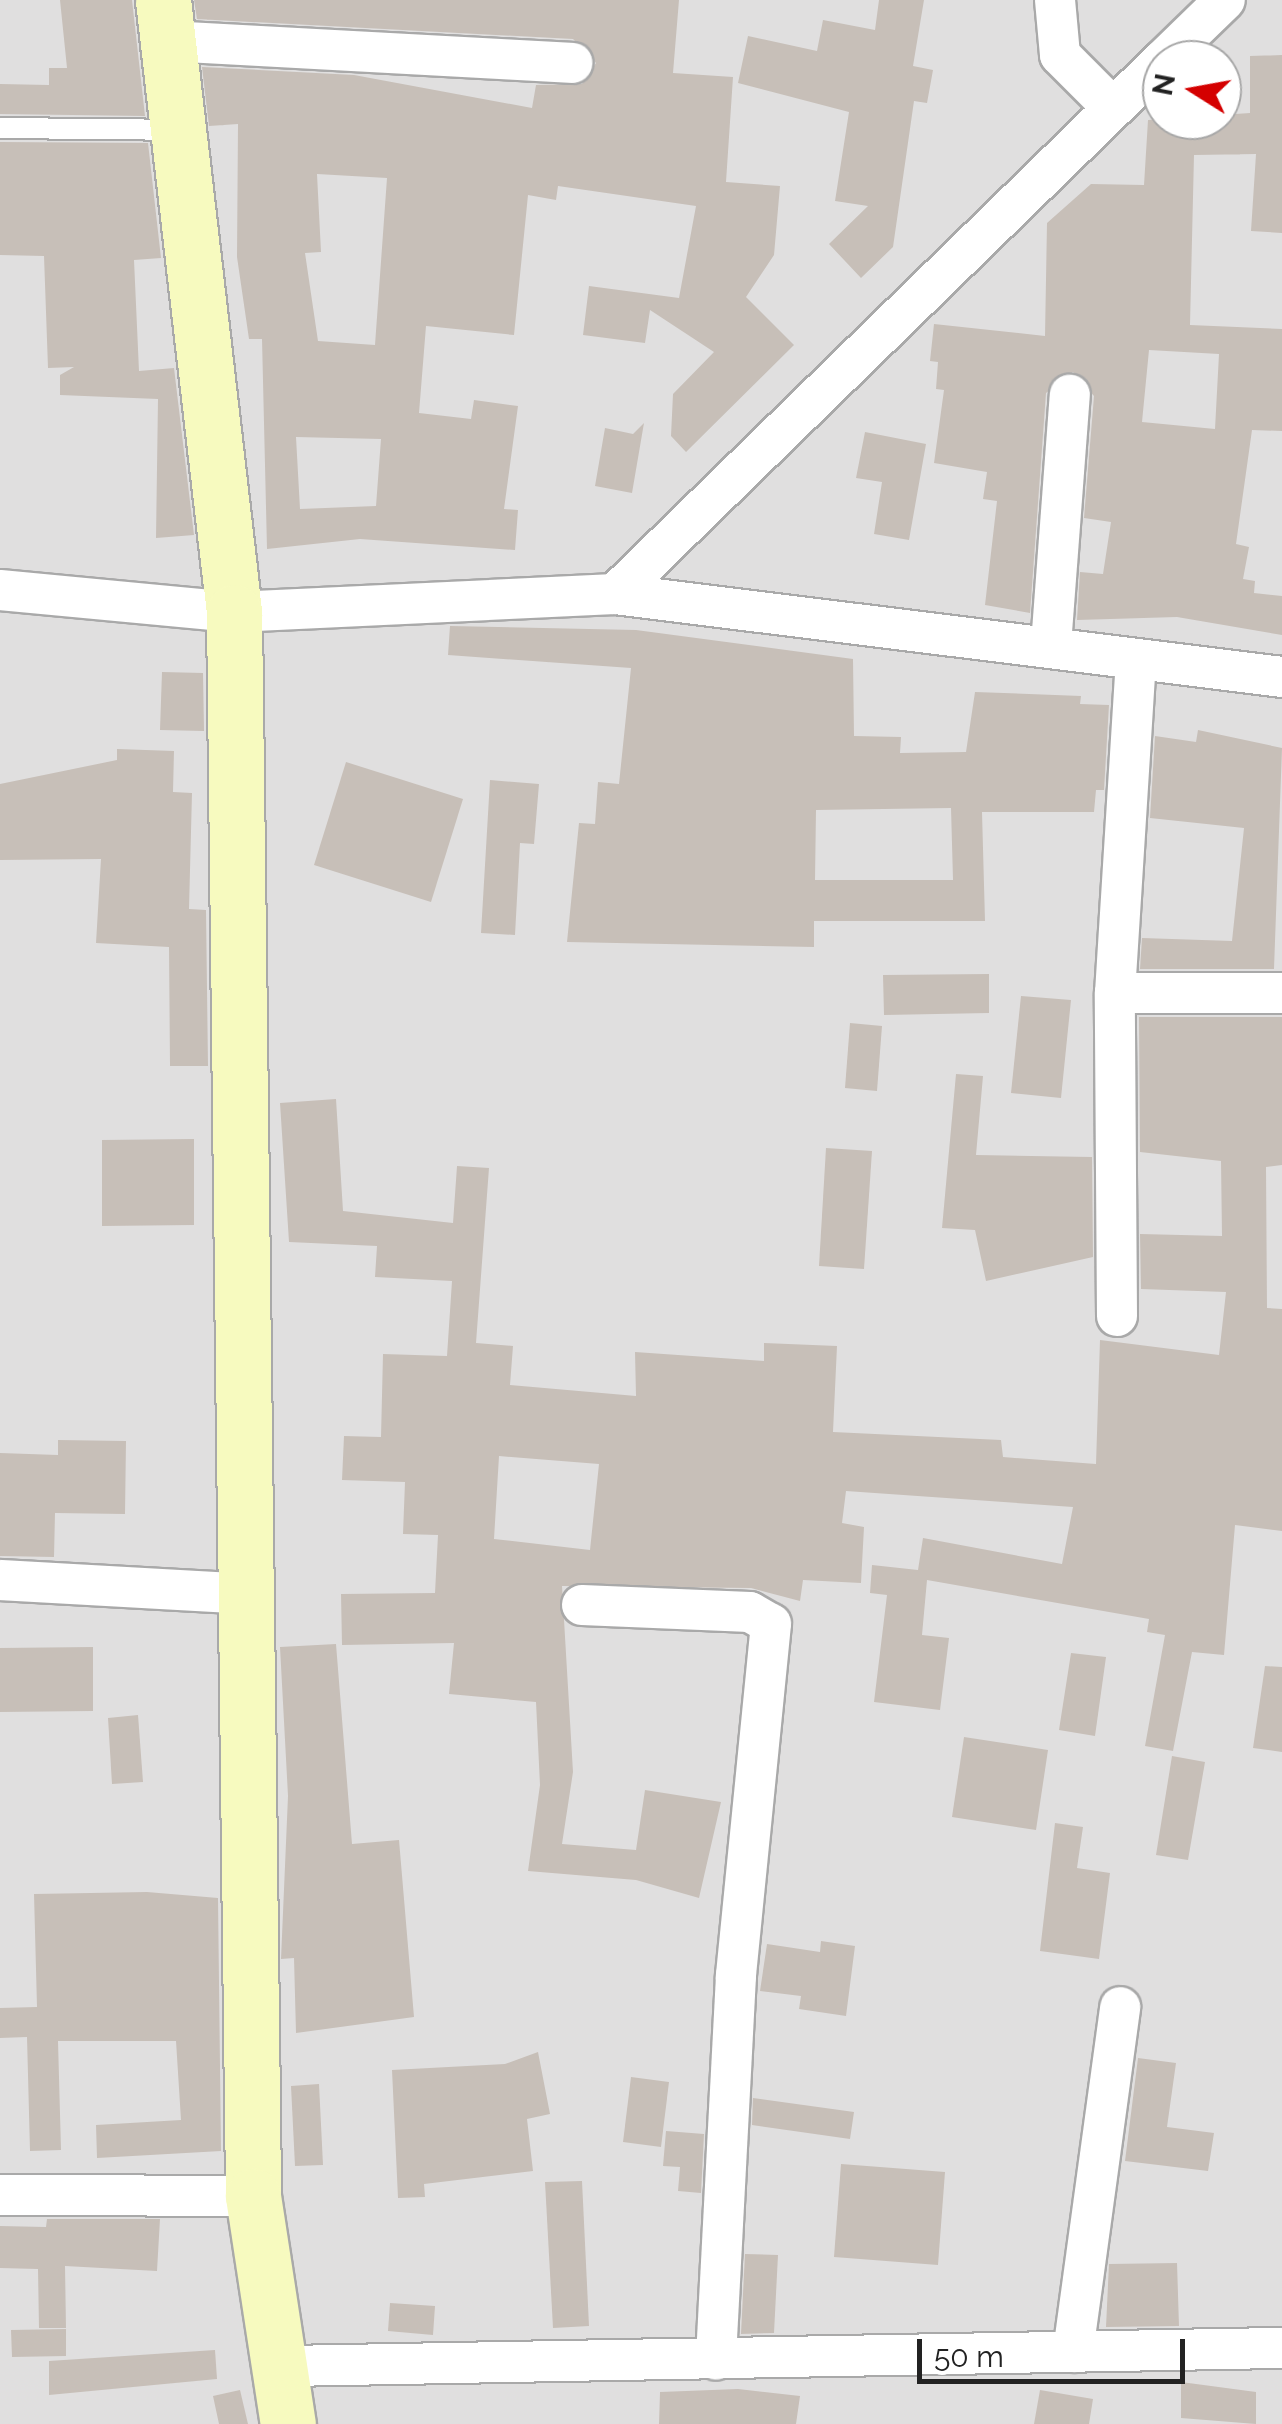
<!DOCTYPE html>
<style>
body{margin:0}
#map{position:relative;width:1282px;height:2424px;overflow:hidden;background:#f2efe9;font-family:Raleway,sans-serif}
div>[style]{position:absolute}
.residential>*{inset:0;background:#e0dfdf}
.building>*{inset:0;background:#c7bfb8}
.roads{filter:drop-shadow(2px 0 #a9a9a9) drop-shadow(-2px 0 #a9a9a9) drop-shadow(0 2px #a9a9a9) drop-shadow(0 -2px #a9a9a9)}
.lane>*{height:20px;margin:-10px;padding:0 10px;transform-origin:10px;border-radius:10px;background:#fff}
.street>*{height:40px;margin:-20px;padding:0 20px;transform-origin:20px;border-radius:20px;background:#fff}
.secondary>*{height:55px;margin:-27.5px;padding:0 27.5px;transform-origin:27.5px;border-radius:27.5px;background:#f7fabf}
span{translate:-50% -50%;white-space:nowrap;text-align:center;line-height:1.15;-webkit-text-stroke:9px #fff;paint-order:stroke}
.north{position:absolute;left:1142px;top:40px;width:100px;height:100px;box-sizing:border-box;background:#fff;border:2px solid #a7a7a7;border-radius:50%;rotate:281deg;font-size:28px;font-weight:700;line-height:40px;text-align:center;color:#222}
.north::after{content:'';display:block;margin:auto;width:35px;height:45px;background:#d40000;clip-path:polygon(50% 0,100% 100%,50% 72%,0 100%)}
.scale{position:absolute;left:917px;top:2339px;width:268px;height:45px;box-sizing:border-box;border:5px solid #222;border-top:0;padding-left:12px;font-size:30px;line-height:35px;white-space:nowrap;color:#222;-webkit-text-stroke:8px #fff;paint-order:stroke}
</style>
<div id="map">
<div class="residential">
<i style="clip-path:polygon(evenodd,0 0,1282px 0,1282px 2424px,0 2424px,0 0,1162px 60px,1222px 60px,1222px 120px,1162px 120px,1162px 60px)"></i>
</div>
<div class="building">
<i style="clip-path:polygon(60px 0,132px 0,145px 116px,0 114px,0 84px,49px 85px,49px 68px,67px 68px)"></i>
<i style="clip-path:polygon(evenodd,194px 0,679px 0,673px 73px,733px 77px,726px 182px,780px 186px,774px 255px,746px 297px,794px 345px,686px 452px,671px 436px,673px 394px,714px 352px,650px 310px,645px 343px,583px 335px,589px 286px,679px 298px,696px 206px,558px 186px,556px 200px,528px 195px,514px 335px,426px 326px,419px 413px,471px 419px,474px 400px,518px 406px,504px 509px,518px 510px,515px 550px,360px 539px,267px 549px,262px 339px,249px 339px,237px 257px,238px 124px,209px 126px,202px 67px,354px 75px,532px 108px,536px 85px,582px 84px,596px 63px,573px 39px,197px 19px,194px 0,317px 174px,387px 178px,375px 345px,318px 341px,305px 253px,321px 252px,317px 174px,194px 0,296px 437px,381px 439px,376px 506px,300px 509px,296px 437px)"></i>
<i style="clip-path:polygon(879px 0,924px 0,913px 66px,933px 70px,927px 103px,914px 101px,893px 247px,861px 278px,829px 244px,868px 206px,835px 201px,849px 112px,738px 83px,748px 36px,817px 51px,823px 20px,875px 30px)"></i>
<i style="clip-path:polygon(evenodd,1282px 55px,1282px 233px,1251px 231px,1256px 154px,1194px 155px,1190px 325px,1282px 329px,1282px 431px,1252px 430px,1236px 544px,1249px 547px,1243px 579px,1255px 581px,1254px 593px,1282px 596px,1282px 635px,1177px 617px,1077px 620px,1080px 572px,1103px 574px,1111px 522px,1084px 518px,1094px 396px,1073px 372px,1046px 393px,1030px 613px,985px 605px,997px 501px,983px 499px,987px 472px,934px 463px,944px 390px,936px 389px,938px 362px,930px 361px,934px 324px,1045px 336px,1047px 223px,1091px 184px,1144px 185px,1148px 120px,1250px 113px,1250px 56px,1282px 55px,1149px 350px,1219px 354px,1215px 429px,1142px 422px,1149px 350px)"></i>
<i style="clip-path:polygon(0 142px,148px 143px,161px 258px,134px 260px,139px 371px,174px 368px,194px 535px,156px 538px,158px 399px,60px 395px,60px 375px,74px 367px,48px 368px,44px 256px,0 255px)"></i>
<i style="clip-path:polygon(644px 423px,632px 493px,595px 486px,605px 428px,633px 434px)"></i>
<i style="clip-path:polygon(865px 432px,926px 444px,909px 540px,874px 534px,882px 482px,856px 478px)"></i>
<i style="clip-path:polygon(evenodd,450px 626px,636px 630px,853px 659px,854px 736px,901px 737px,900px 753px,966px 752px,975px 692px,1081px 696px,1080px 704px,1109px 705px,1104px 790px,1096px 790px,1094px 812px,982px 812px,985px 921px,814px 921px,814px 947px,567px 942px,579px 823px,595px 824px,598px 782px,619px 784px,631px 668px,448px 655px,450px 626px,951px 808px,953px 880px,815px 880px,816px 810px,951px 808px)"></i>
<i style="clip-path:polygon(162px 672px,203px 673px,204px 731px,160px 730px)"></i>
<i style="clip-path:polygon(1198px 730px,1282px 748px,1274px 969px,1140px 969px,1142px 938px,1232px 941px,1244px 828px,1150px 818px,1155px 736px,1196px 742px)"></i>
<i style="clip-path:polygon(117px 749px,174px 751px,173px 792px,192px 793px,189px 909px,206px 910px,208px 1066px,170px 1066px,169px 947px,96px 943px,101px 859px,0 860px,0 784px,117px 760px)"></i>
<i style="clip-path:polygon(346px 762px,463px 799px,431px 902px,314px 865px)"></i>
<i style="clip-path:polygon(490px 780px,539px 784px,534px 844px,520px 843px,515px 935px,481px 933px)"></i>
<i style="clip-path:polygon(989px 974px,989px 1013px,884px 1015px,883px 975px)"></i>
<i style="clip-path:polygon(1021px 996px,1071px 1000px,1061px 1098px,1011px 1093px)"></i>
<i style="clip-path:polygon(evenodd,1139px 1017px,1282px 1017px,1282px 1165px,1266px 1167px,1267px 1308px,1282px 1309px,1282px 1531px,1235px 1525px,1224px 1655px,1192px 1652px,1173px 1751px,1145px 1746px,1165px 1635px,1147px 1632px,1149px 1619px,927px 1580px,922px 1635px,949px 1638px,940px 1710px,874px 1702px,887px 1595px,870px 1593px,872px 1565px,918px 1570px,923px 1538px,1062px 1564px,1073px 1507px,846px 1491px,842px 1523px,864px 1527px,861px 1583px,803px 1580px,800px 1601px,751px 1588px,562px 1586px,573px 1772px,562px 1844px,636px 1850px,645px 1790px,721px 1802px,699px 1898px,636px 1880px,528px 1871px,540px 1785px,536px 1702px,449px 1694px,454px 1643px,342px 1645px,341px 1594px,435px 1593px,438px 1535px,403px 1534px,405px 1482px,342px 1480px,344px 1436px,381px 1437px,383px 1354px,447px 1356px,452px 1281px,375px 1277px,377px 1246px,289px 1242px,280px 1103px,336px 1099px,343px 1211px,453px 1223px,457px 1166px,489px 1168px,476px 1343px,513px 1346px,510px 1385px,636px 1396px,635px 1352px,764px 1361px,764px 1343px,837px 1346px,833px 1432px,1001px 1440px,1003px 1457px,1096px 1464px,1100px 1340px,1219px 1355px,1226px 1292px,1141px 1289px,1140px 1234px,1222px 1236px,1221px 1161px,1140px 1152px,1139px 1017px,499px 1456px,599px 1464px,590px 1550px,494px 1539px,499px 1456px)"></i>
<i style="clip-path:polygon(850px 1023px,882px 1026px,877px 1091px,845px 1088px)"></i>
<i style="clip-path:polygon(956px 1074px,983px 1076px,976px 1155px,1092px 1157px,1093px 1257px,986px 1281px,975px 1230px,942px 1228px)"></i>
<i style="clip-path:polygon(194px 1139px,194px 1225px,102px 1226px,102px 1140px)"></i>
<i style="clip-path:polygon(826px 1148px,872px 1151px,864px 1269px,819px 1266px)"></i>
<i style="clip-path:polygon(58px 1440px,126px 1441px,125px 1514px,55px 1513px,54px 1557px,0 1556px,0 1453px,58px 1455px)"></i>
<i style="clip-path:polygon(336px 1644px,352px 1844px,399px 1840px,414px 2017px,296px 2033px,294px 1958px,281px 1959px,288px 1796px,280px 1647px)"></i>
<i style="clip-path:polygon(93px 1647px,93px 1711px,0 1712px,0 1648px)"></i>
<i style="clip-path:polygon(1071px 1653px,1106px 1657px,1095px 1736px,1059px 1730px)"></i>
<i style="clip-path:polygon(1265px 1666px,1282px 1667px,1282px 1752px,1253px 1748px)"></i>
<i style="clip-path:polygon(138px 1715px,143px 1782px,112px 1784px,108px 1718px)"></i>
<i style="clip-path:polygon(964px 1737px,1048px 1750px,1036px 1830px,952px 1817px)"></i>
<i style="clip-path:polygon(1172px 1756px,1205px 1762px,1188px 1860px,1156px 1855px)"></i>
<i style="clip-path:polygon(1055px 1823px,1083px 1827px,1077px 1868px,1110px 1873px,1099px 1959px,1040px 1951px)"></i>
<i style="clip-path:polygon(147px 1892px,218px 1898px,221px 2151px,97px 2158px,96px 2125px,181px 2120px,176px 2041px,58px 2041px,61px 2150px,30px 2151px,27px 2037px,0 2038px,0 2008px,37px 2007px,34px 1894px)"></i>
<i style="clip-path:polygon(821px 1941px,855px 1946px,846px 2016px,799px 2009px,801px 1996px,760px 1991px,767px 1944px,820px 1952px)"></i>
<i style="clip-path:polygon(538px 2052px,550px 2114px,527px 2119px,533px 2171px,424px 2184px,425px 2197px,398px 2198px,392px 2070px,505px 2064px)"></i>
<i style="clip-path:polygon(1138px 2058px,1176px 2063px,1167px 2127px,1214px 2133px,1208px 2171px,1125px 2161px)"></i>
<i style="clip-path:polygon(631px 2077px,669px 2082px,661px 2147px,623px 2142px)"></i>
<i style="clip-path:polygon(319px 2084px,323px 2165px,295px 2166px,291px 2086px)"></i>
<i style="clip-path:polygon(753px 2098px,854px 2112px,850px 2139px,752px 2125px)"></i>
<i style="clip-path:polygon(666px 2131px,704px 2134px,701px 2193px,678px 2191px,680px 2167px,663px 2166px)"></i>
<i style="clip-path:polygon(841px 2164px,945px 2172px,938px 2265px,834px 2257px)"></i>
<i style="clip-path:polygon(582px 2181px,589px 2326px,553px 2328px,545px 2182px)"></i>
<i style="clip-path:polygon(47px 2219px,160px 2219px,157px 2271px,65px 2266px,66px 2328px,39px 2328px,38px 2269px,0 2268px,0 2226px,46px 2227px)"></i>
<i style="clip-path:polygon(745px 2254px,778px 2255px,774px 2333px,741px 2334px)"></i>
<i style="clip-path:polygon(1177px 2263px,1179px 2326px,1106px 2327px,1109px 2264px)"></i>
<i style="clip-path:polygon(390px 2303px,435px 2306px,433px 2335px,388px 2331px)"></i>
<i style="clip-path:polygon(66px 2329px,66px 2356px,12px 2357px,11px 2330px)"></i>
<i style="clip-path:polygon(215px 2350px,217px 2379px,49px 2395px,49px 2361px)"></i>
<i style="clip-path:polygon(1181px 2382px,1256px 2392px,1256px 2424px,1181px 2418px)"></i>
<i style="clip-path:polygon(738px 2389px,800px 2396px,796px 2424px,659px 2424px,660px 2392px)"></i>
<i style="clip-path:polygon(240px 2390px,248px 2424px,219px 2424px,213px 2396px)"></i>
<i style="clip-path:polygon(1040px 2390px,1093px 2399px,1089px 2424px,1034px 2424px)"></i>
</div>
<div class="roads">
<div class="lane">
<i style="left:0;top:128px;width:178px;rotate:0.6deg"></i>
</div>
<div class="street">
<i style="left:1055px;top:0;width:55px;rotate:84.8deg"></i>
<i style="left:1060px;top:55px;width:75px;rotate:45deg"></i>
<i style="left:169px;top:41px;width:404px;rotate:3.1deg"></i>
<i style="left:1163px;top:60px;width:86px;rotate:-44.1deg"></i>
<i style="left:0;top:590px;width:235px;rotate:5.4deg"></i>
<i style="left:234px;top:612px;width:381px;rotate:-2.7deg"></i>
<i style="left:615px;top:594px;width:764px;rotate:-44.26deg"></i>
<i style="left:615px;top:594px;width:672px;rotate:7.09deg"></i>
<i style="left:1051px;top:645px;width:251px;rotate:-85.7deg"></i>
<i style="left:1115px;top:993px;width:167px"></i>
<i style="left:1117px;top:1316px;width:323px;rotate:-90.4deg"></i>
<i style="left:1115px;top:993px;width:333px;rotate:-86.4deg"></i>
<i style="left:0;top:1580px;width:253px;rotate:3.2deg"></i>
<i style="left:582px;top:1605px;width:168px;rotate:2.4deg"></i>
<i style="left:750px;top:1612px;width:24px;rotate:30deg"></i>
<i style="left:771px;top:1624px;width:354px;rotate:95.7deg"></i>
<i style="left:736px;top:1976px;width:384px;rotate:93deg"></i>
<i style="left:0;top:2195px;width:253px;rotate:0.2deg"></i>
<i style="left:1073px;top:2352px;width:348px;rotate:-82.2deg"></i>
<i style="left:286px;top:2366px;width:996px;rotate:-1.04deg"></i>
</div>
<div class="secondary">
<i style="left:163px;top:0;width:616px;rotate:83.38deg"></i>
<i style="left:234px;top:612px;width:1584px;rotate:89.31deg"></i>
<i style="left:253px;top:2196px;width:231px;rotate:81.3deg"></i>
</div>
</div>
<div class="north">N</div>
<div class="scale">50 m</div>
</div>
